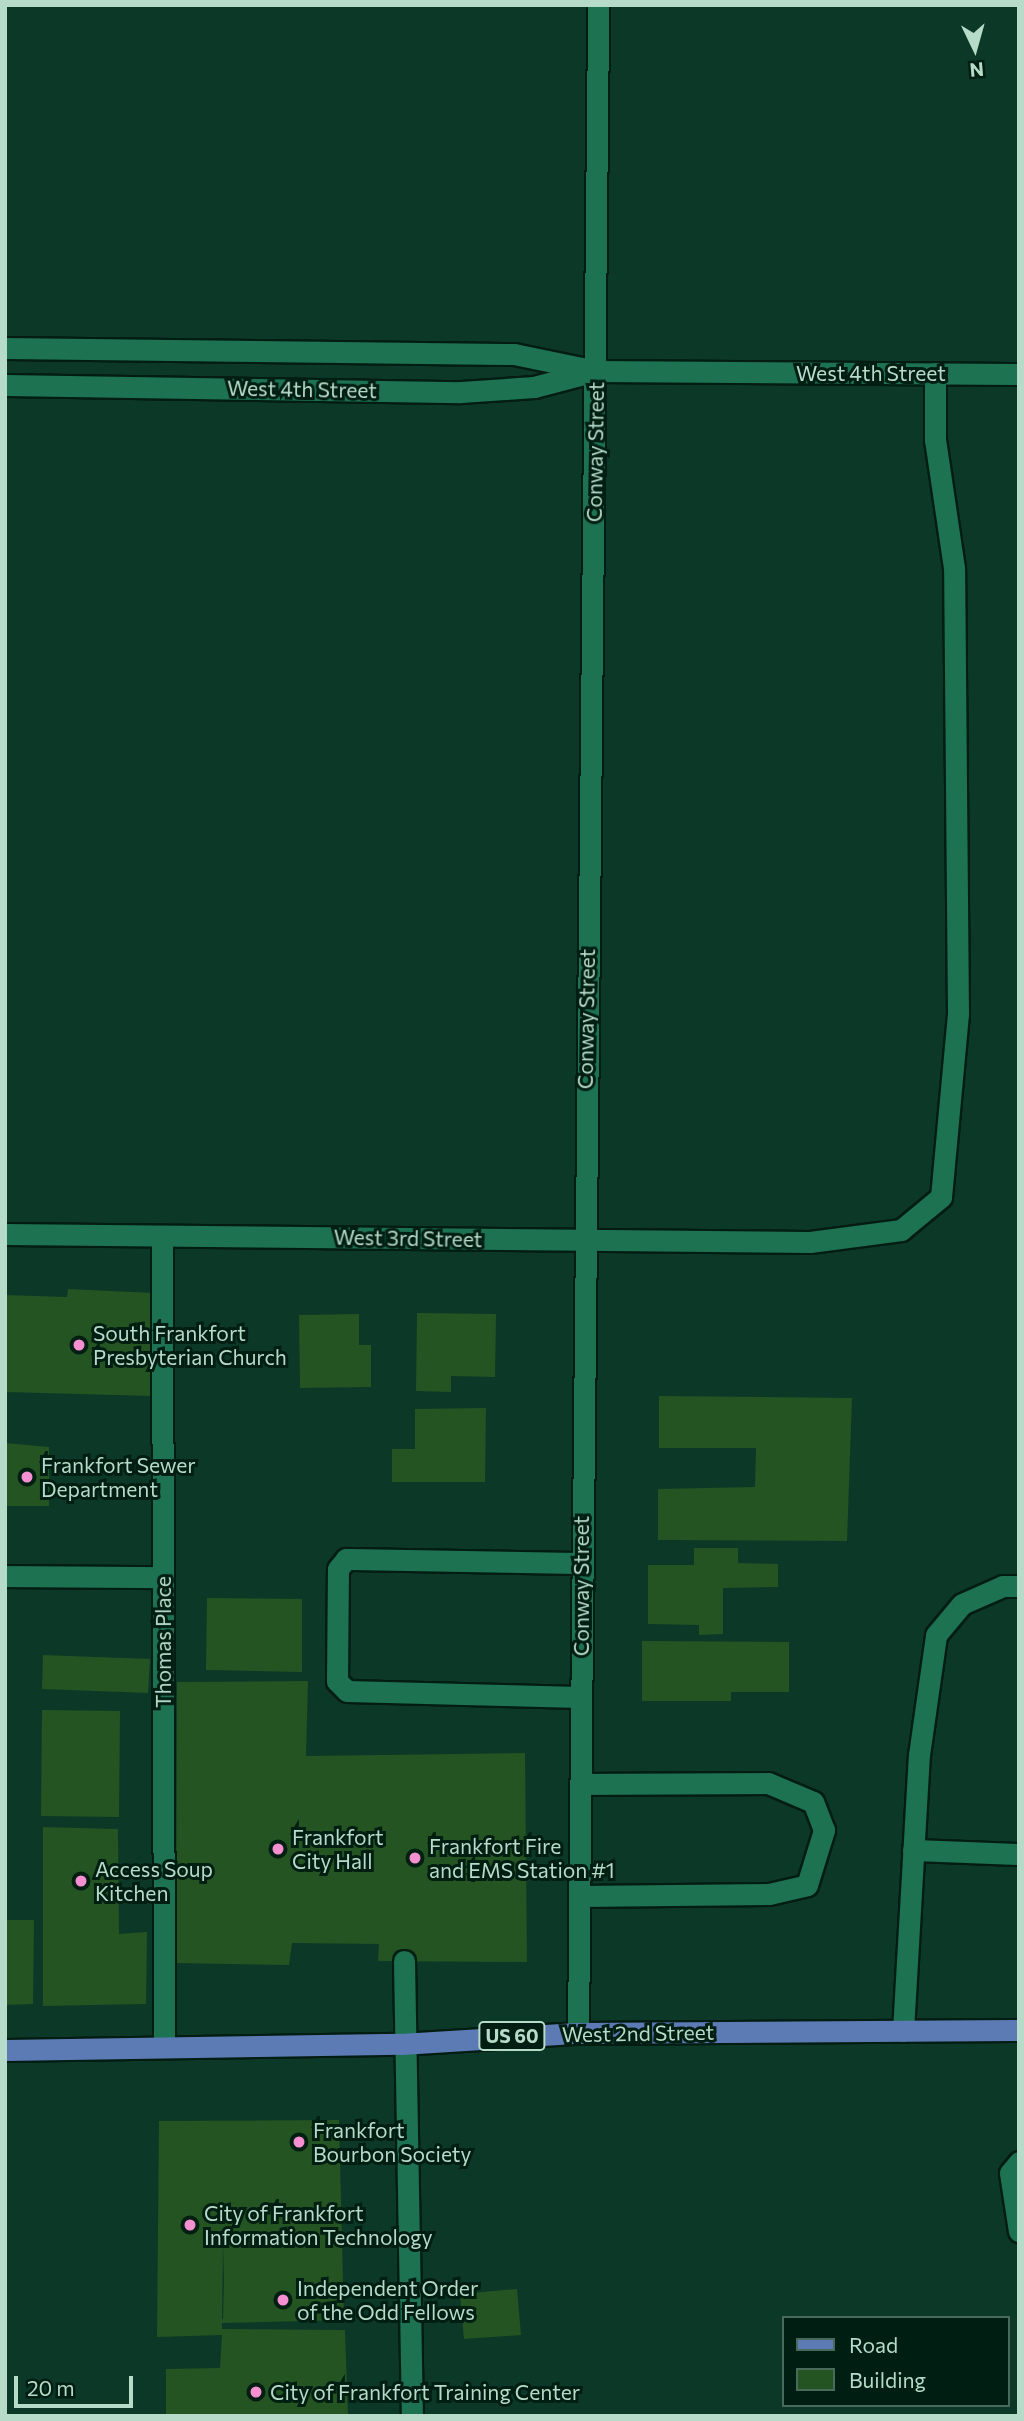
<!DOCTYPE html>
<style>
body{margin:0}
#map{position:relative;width:1024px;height:2421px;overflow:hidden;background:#0c3827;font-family:Commissioner,sans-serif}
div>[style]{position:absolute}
.building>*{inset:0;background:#245422}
.roads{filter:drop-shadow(2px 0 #041d12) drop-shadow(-2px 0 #041d12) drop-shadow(0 2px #041d12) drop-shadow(0 -2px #041d12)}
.minor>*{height:21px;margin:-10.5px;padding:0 10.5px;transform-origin:10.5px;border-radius:10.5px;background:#1c7251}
.major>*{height:21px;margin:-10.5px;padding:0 10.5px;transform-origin:10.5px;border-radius:10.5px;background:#5c7bb5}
.dots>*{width:19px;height:19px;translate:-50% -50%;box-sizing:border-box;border:4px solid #001e11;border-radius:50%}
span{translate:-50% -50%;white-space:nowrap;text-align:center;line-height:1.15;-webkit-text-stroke:6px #001e11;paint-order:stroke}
.shield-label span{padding:2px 5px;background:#001e11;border:2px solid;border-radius:5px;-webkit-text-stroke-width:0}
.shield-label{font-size:19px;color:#b6dbc8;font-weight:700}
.street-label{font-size:21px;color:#b6dbc8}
.poi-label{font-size:21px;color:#b6dbc8}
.left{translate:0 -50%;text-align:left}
.frame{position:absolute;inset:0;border:7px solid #b6dbc8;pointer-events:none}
.legend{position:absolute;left:782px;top:2316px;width:228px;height:91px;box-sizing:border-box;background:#001e11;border:2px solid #496a5a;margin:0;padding:9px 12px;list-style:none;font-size:21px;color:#b6dbc8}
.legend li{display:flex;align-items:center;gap:14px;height:35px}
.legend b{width:35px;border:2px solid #496a5a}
.north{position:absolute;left:940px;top:14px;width:70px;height:70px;-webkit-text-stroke:5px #001e11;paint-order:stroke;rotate:175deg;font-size:19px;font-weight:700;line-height:28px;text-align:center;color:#b6dbc8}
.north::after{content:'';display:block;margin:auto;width:24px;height:32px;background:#b6dbc8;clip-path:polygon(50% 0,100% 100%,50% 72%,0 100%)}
.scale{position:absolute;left:14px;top:2376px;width:119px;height:32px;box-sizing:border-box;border:4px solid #b6dbc8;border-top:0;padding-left:9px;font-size:21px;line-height:24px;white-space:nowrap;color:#b6dbc8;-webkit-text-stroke:5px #001e11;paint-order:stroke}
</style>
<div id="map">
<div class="building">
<i style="clip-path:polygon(68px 1289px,154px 1293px,152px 1396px,5px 1392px,5px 1295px,67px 1297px)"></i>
<i style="clip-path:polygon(417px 1313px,496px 1314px,495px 1377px,451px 1376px,451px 1392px,416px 1391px)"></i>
<i style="clip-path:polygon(359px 1314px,359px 1345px,371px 1345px,371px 1387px,300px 1388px,299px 1315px)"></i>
<i style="clip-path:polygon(659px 1396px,852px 1398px,847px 1541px,658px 1540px,658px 1489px,755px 1487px,756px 1448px,659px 1448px)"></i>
<i style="clip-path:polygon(486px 1408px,485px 1482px,392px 1482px,392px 1449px,415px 1449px,415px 1409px)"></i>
<i style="clip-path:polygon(5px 1443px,49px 1447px,49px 1506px,5px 1506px)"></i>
<i style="clip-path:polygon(694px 1548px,738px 1548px,738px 1563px,778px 1564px,778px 1587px,723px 1588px,723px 1634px,699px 1635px,699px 1625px,648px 1624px,648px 1565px,694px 1565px)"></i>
<i style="clip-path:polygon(207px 1598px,302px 1599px,302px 1672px,206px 1670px)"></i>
<i style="clip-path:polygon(642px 1641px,789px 1642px,789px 1692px,731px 1692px,731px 1701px,642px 1701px)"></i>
<i style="clip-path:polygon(43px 1655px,150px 1659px,148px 1693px,42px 1689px)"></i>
<i style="clip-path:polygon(308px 1681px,306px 1756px,525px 1753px,527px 1962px,378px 1961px,379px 1944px,292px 1943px,289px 1965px,176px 1963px,177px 1682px)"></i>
<i style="clip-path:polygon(42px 1710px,120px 1711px,119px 1817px,41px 1816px)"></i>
<i style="clip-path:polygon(43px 1827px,118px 1829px,119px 1934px,147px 1932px,146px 2004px,43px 2006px)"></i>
<i style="clip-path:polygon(5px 1920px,34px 1920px,33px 2004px,5px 2005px)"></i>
<i style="clip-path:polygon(evenodd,339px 2120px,344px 2320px,222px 2323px,222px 2329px,345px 2330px,348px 2416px,166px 2416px,166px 2369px,220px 2368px,222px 2335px,157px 2337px,159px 2121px,339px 2120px,223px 2244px,224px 2280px,223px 2319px,222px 2319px,223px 2244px)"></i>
<i style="clip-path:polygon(517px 2289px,521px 2335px,464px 2339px,460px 2294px)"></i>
</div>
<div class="roads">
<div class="minor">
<i style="left:5px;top:348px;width:509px;rotate:0.68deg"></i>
<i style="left:514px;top:354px;width:84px;rotate:11.7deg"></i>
<i style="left:596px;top:371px;width:423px;rotate:0.4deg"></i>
<i style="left:5px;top:385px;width:456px;rotate:0.9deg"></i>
<i style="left:461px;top:392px;width:73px;rotate:-3.9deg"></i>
<i style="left:534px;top:387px;width:59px;rotate:-14.7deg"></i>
<i style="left:5px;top:1234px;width:805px;rotate:0.57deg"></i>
<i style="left:810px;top:1242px;width:92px;rotate:-7.5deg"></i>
<i style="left:901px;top:1230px;width:52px;rotate:-39.5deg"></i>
<i style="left:941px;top:1197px;width:184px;rotate:-84.7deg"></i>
<i style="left:958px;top:1014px;width:446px;rotate:-90.5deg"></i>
<i style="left:954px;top:568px;width:129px;rotate:-98.4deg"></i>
<i style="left:935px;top:440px;width:67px;rotate:-90deg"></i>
<i style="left:162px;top:1236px;width:811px;rotate:89.86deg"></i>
<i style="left:5px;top:1576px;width:158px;rotate:0.4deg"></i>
<i style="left:580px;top:1697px;width:233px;rotate:-178.5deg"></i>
<i style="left:347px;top:1691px;width:14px;rotate:-135deg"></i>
<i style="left:337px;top:1681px;width:112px;rotate:-89.5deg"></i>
<i style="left:338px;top:1569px;width:13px;rotate:-51deg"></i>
<i style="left:346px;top:1559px;width:235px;rotate:1deg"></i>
<i style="left:913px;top:1850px;width:106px;rotate:2.2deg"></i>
<i style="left:579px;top:1896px;width:190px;rotate:-0.6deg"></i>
<i style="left:769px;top:1894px;width:39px;rotate:-13deg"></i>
<i style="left:807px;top:1885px;width:58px;rotate:-72.8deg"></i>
<i style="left:824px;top:1830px;width:30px;rotate:-111deg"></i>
<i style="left:813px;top:1802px;width:49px;rotate:-157.1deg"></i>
<i style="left:768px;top:1783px;width:188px;rotate:179.7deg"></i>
<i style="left:404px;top:1961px;width:455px;rotate:89deg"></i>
<i style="left:903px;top:2031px;width:276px;rotate:-86.7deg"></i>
<i style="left:919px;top:1755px;width:121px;rotate:-81.9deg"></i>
<i style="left:936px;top:1635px;width:40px;rotate:-50deg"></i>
<i style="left:962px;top:1604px;width:45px;rotate:-23.7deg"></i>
<i style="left:1003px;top:1586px;width:16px"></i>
<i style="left:578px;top:2033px;width:2028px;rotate:-89.43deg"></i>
<i style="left:1019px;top:2162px;width:14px;rotate:129deg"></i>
<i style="left:1010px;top:2173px;width:59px;rotate:81.2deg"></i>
</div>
<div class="major">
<i style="left:5px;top:2050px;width:396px;rotate:-0.9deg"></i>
<i style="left:401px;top:2044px;width:177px;rotate:-3.6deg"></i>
<i style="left:578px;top:2033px;width:441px;rotate:-0.4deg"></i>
</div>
</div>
<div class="dots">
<i style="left:79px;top:1345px;background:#f690d0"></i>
<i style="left:27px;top:1477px;background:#f690d0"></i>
<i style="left:278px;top:1849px;background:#f690d0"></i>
<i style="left:415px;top:1858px;background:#f690d0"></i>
<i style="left:81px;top:1881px;background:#f690d0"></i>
<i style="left:299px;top:2142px;background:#f690d0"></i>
<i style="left:190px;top:2225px;background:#f690d0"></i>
<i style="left:283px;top:2300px;background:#f690d0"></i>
<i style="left:256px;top:2392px;background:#f690d0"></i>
</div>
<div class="shield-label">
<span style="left:512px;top:2036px">US 60</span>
</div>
<div class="street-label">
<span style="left:871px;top:373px">West 4th Street</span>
<span style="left:302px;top:389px;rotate:1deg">West 4th Street</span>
<span style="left:595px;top:452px;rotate:-89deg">Conway Street</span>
<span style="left:586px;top:1019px;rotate:-89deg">Conway Street</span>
<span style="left:408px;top:1238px;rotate:1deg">West 3rd Street</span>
<span style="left:581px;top:1586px;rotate:-90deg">Conway Street</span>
<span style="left:163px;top:1642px;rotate:-90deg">Thomas Place</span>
<span style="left:638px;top:2033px;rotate:-1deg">West 2nd Street</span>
</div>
<div class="poi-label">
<span class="left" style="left:93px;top:1345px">South Frankfort<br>Presbyterian Church</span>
<span class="left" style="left:41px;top:1477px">Frankfort Sewer<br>Department</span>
<span class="left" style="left:292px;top:1849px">Frankfort<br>City Hall</span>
<span class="left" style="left:429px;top:1858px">Frankfort Fire<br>and EMS Station #1</span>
<span class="left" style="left:95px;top:1881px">Access Soup<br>Kitchen</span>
<span class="left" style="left:313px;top:2142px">Frankfort<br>Bourbon Society</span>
<span class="left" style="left:204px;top:2225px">City of Frankfort<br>Information Technology</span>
<span class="left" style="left:297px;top:2300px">Independent Order<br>of the Odd Fellows</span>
<span class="left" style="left:270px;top:2392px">City of Frankfort Training Center</span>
</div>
<div class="frame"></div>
<ul class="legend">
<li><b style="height:9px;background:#5c7bb5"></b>Road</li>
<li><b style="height:19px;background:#245422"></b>Building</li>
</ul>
<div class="north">N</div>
<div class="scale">20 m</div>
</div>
